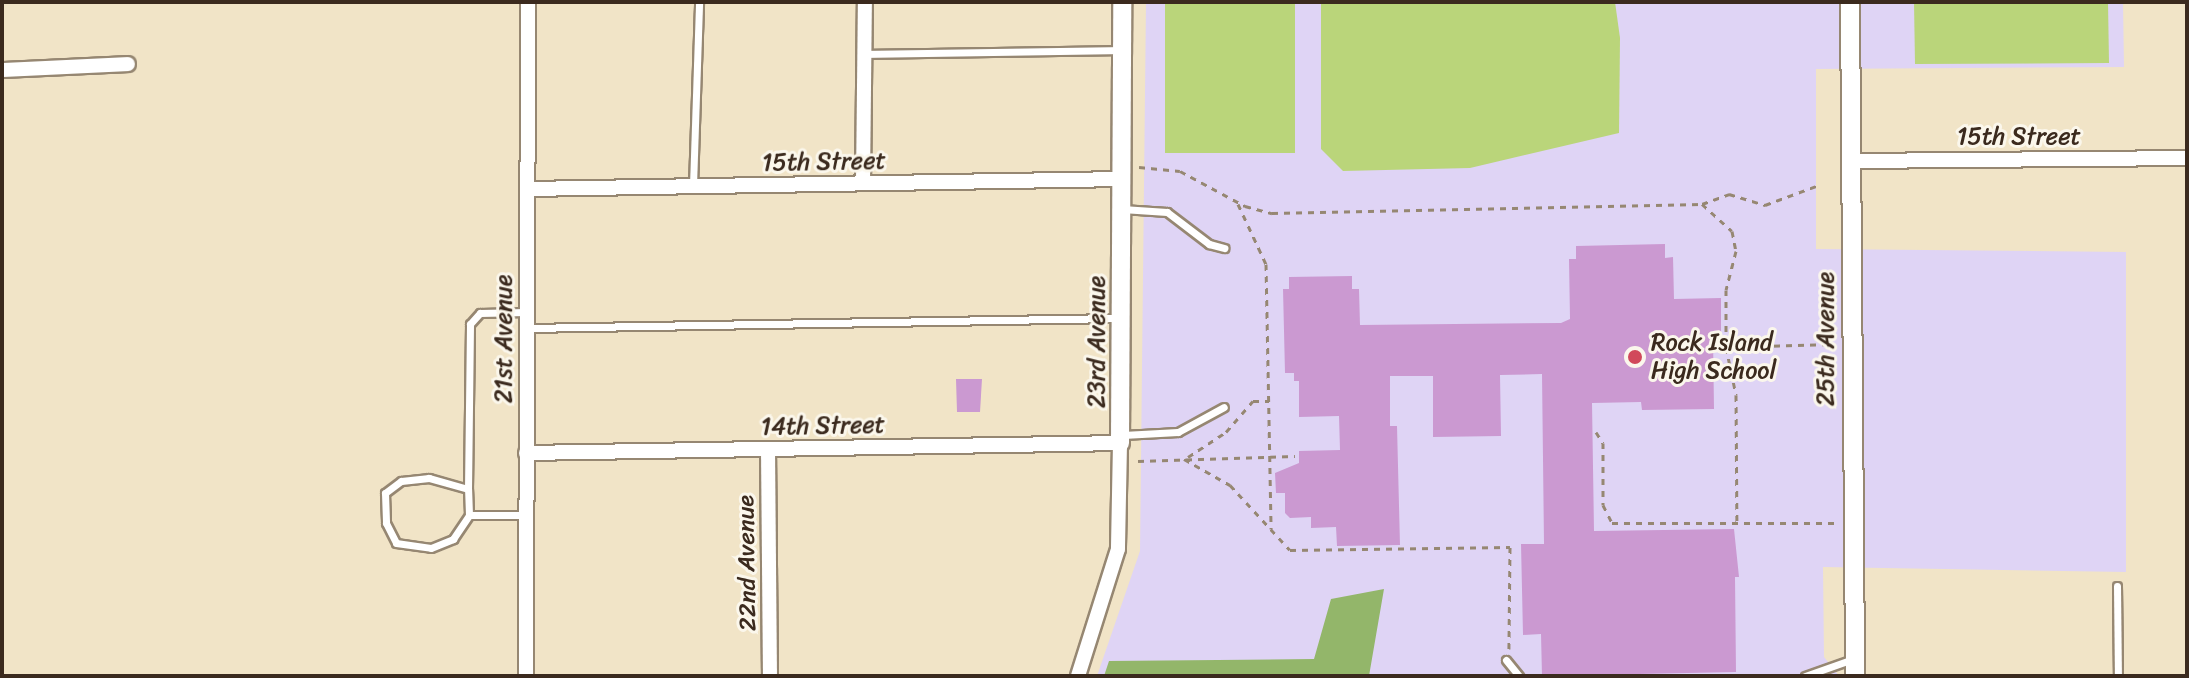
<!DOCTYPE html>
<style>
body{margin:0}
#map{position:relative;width:2189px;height:678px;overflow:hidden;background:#f1e4c7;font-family:Sriracha,sans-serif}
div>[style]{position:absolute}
.built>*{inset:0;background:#dfd4f5}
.green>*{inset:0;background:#bad57a}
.forest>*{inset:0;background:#93b66a}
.building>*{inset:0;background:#cb99d1}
.path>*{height:3px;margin-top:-1.5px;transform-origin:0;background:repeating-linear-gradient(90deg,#968772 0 6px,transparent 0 12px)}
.roads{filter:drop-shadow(2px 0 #968772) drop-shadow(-2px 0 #968772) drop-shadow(0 2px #968772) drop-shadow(0 -2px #968772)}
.service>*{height:7px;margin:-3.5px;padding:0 3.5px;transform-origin:3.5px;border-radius:3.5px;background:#fff}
.minor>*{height:14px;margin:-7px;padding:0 7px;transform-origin:7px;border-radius:7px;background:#fff}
.tertiary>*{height:18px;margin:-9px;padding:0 9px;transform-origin:9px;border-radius:9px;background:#fff}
.dots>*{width:22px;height:22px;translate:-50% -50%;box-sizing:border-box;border:4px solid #fbf7ec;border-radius:50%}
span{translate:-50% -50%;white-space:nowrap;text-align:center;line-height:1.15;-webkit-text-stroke:6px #fbf7ec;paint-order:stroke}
.street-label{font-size:24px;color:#3b2a1e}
.poi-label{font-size:24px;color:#3b2a1e}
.left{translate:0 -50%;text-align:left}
.frame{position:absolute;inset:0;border:4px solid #3b2a1e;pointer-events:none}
</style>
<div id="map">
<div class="built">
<i style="clip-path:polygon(1146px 2px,2123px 2px,2124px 67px,1816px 69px,1816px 249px,2126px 252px,2126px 572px,1823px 567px,1824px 657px,1839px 676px,1097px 676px,1140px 551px)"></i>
</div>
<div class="green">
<i style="clip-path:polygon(1165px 2px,1295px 2px,1295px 153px,1165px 153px)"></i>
<i style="clip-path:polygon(1321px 2px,1615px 2px,1620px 38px,1619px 133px,1470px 168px,1343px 171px,1321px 149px)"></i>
<i style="clip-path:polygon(1914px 2px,2108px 2px,2109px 63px,1915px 64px)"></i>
</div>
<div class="forest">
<i style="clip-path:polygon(1384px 589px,1369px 676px,1104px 676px,1109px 661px,1314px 659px,1331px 599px)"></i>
</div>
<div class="building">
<i style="clip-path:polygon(1665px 244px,1665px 258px,1673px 257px,1674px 299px,1721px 298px,1721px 338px,1713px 338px,1714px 409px,1642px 410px,1641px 402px,1592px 403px,1594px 531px,1734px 529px,1739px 577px,1735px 577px,1736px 672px,1542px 676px,1541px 634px,1523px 635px,1521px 544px,1544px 544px,1542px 374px,1500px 375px,1501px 436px,1433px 437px,1433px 376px,1390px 376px,1390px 426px,1397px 426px,1400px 545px,1337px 546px,1336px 527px,1311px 528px,1311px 517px,1290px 518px,1285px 513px,1285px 493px,1276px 493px,1275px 473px,1299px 463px,1299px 451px,1340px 450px,1339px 416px,1299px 417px,1299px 381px,1294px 381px,1294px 373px,1285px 373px,1283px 289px,1289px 289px,1289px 277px,1352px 276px,1352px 289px,1359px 289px,1360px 325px,1561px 323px,1570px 319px,1569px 259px,1576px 259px,1576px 246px)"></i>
<i style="clip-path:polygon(956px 379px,982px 379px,980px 412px,957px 412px)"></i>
</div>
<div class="path">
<i style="left:1139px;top:167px;width:41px;rotate:5.6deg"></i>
<i style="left:1180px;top:171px;width:74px;rotate:28.3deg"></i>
<i style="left:1245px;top:206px;width:28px;rotate:15deg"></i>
<i style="left:1272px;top:213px;width:430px;rotate:-1.2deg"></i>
<i style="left:1702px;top:204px;width:29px;rotate:-20deg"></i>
<i style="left:1729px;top:194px;width:38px;rotate:17deg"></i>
<i style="left:1765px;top:205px;width:58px;rotate:-20.3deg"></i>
<i style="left:1238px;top:204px;width:66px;rotate:65deg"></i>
<i style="left:1266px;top:264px;width:265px;rotate:88.9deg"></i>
<i style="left:1702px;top:204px;width:40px;rotate:42deg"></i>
<i style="left:1732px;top:231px;width:20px;rotate:79deg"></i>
<i style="left:1736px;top:251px;width:40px;rotate:104.4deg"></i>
<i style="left:1726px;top:290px;width:57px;rotate:90deg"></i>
<i style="left:1726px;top:347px;width:49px;rotate:78.2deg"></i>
<i style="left:1736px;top:395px;width:128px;rotate:89.6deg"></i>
<i style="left:1726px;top:347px;width:108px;rotate:-1.6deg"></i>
<i style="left:1596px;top:432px;width:13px;rotate:58deg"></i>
<i style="left:1603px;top:443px;width:62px;rotate:90deg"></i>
<i style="left:1603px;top:505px;width:20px;rotate:63deg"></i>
<i style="left:1612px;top:523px;width:223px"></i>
<i style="left:1188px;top:457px;width:45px;rotate:-33.3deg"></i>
<i style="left:1226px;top:432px;width:41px;rotate:-48.9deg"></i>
<i style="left:1253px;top:401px;width:16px"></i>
<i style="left:1184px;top:459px;width:53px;rotate:29.5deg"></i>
<i style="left:1230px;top:485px;width:88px;rotate:47.3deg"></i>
<i style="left:1290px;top:550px;width:220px;rotate:-0.8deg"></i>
<i style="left:1510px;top:547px;width:102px;rotate:90.6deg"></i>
<i style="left:1138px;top:461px;width:157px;rotate:-1.8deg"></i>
</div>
<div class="roads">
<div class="service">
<i style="left:864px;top:54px;width:258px;rotate:-0.9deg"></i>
<i style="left:693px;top:186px;width:184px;rotate:-88.1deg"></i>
<i style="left:1122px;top:209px;width:45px;rotate:3.8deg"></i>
<i style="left:1167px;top:212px;width:53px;rotate:37.3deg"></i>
<i style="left:1209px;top:244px;width:16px;rotate:15deg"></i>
<i style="left:527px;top:328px;width:592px;rotate:-0.97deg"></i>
<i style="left:1123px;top:435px;width:55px;rotate:-3.1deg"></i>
<i style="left:1178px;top:432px;width:52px;rotate:-28.5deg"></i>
<i style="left:468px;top:489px;width:41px;rotate:-164.2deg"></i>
<i style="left:429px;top:478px;width:28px;rotate:174deg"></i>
<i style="left:401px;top:481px;width:20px;rotate:143deg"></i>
<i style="left:385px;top:493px;width:30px;rotate:88deg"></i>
<i style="left:386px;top:523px;width:22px;rotate:63deg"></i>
<i style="left:396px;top:543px;width:35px;rotate:8deg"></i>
<i style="left:431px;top:548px;width:24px;rotate:-22deg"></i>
<i style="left:453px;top:539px;width:29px;rotate:-56deg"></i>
<i style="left:526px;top:515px;width:57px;rotate:180deg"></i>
<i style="left:469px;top:515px;width:26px;rotate:-92deg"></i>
<i style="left:468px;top:489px;width:165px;rotate:-89.3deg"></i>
<i style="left:470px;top:324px;width:15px;rotate:-48deg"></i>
<i style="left:480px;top:313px;width:46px;rotate:-1.2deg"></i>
<i style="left:2117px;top:586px;width:90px;rotate:89.4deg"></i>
<i style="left:1506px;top:660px;width:21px;rotate:51deg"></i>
<i style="left:1805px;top:676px;width:51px;rotate:-19.5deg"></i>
</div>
<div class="minor">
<i style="left:2px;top:70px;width:126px;rotate:-2.7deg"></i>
<i style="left:1851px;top:161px;width:336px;rotate:-0.5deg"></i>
<i style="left:863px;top:183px;width:181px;rotate:-89.4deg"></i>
<i style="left:527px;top:189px;width:595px;rotate:-0.96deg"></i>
<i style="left:768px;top:449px;width:227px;rotate:89.5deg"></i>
<i style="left:526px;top:453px;width:594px;rotate:-0.96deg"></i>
<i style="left:1120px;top:443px;width:106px;rotate:91.1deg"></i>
<i style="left:1118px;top:549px;width:133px;rotate:107.5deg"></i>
<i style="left:526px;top:676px;width:674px;rotate:-89.83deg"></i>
</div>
<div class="tertiary">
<i style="left:1850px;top:2px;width:674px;rotate:89.57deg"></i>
<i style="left:1120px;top:443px;width:441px;rotate:-89.7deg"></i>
</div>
</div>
<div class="dots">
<i style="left:1635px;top:357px;background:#d1495b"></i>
</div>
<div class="street-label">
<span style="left:2019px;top:137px">15th Street</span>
<span style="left:824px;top:162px;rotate:-1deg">15th Street</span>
<span style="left:504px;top:339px;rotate:-90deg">21st Avenue</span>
<span style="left:1826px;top:339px;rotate:-90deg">25th Avenue</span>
<span style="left:1097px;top:342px;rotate:-90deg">23rd Avenue</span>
<span style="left:823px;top:426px;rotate:-1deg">14th Street</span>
<span style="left:747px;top:563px;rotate:-91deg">22nd Avenue</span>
</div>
<div class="poi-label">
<span class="left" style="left:1651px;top:357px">Rock Island<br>High School</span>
</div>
<div class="frame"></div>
</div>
